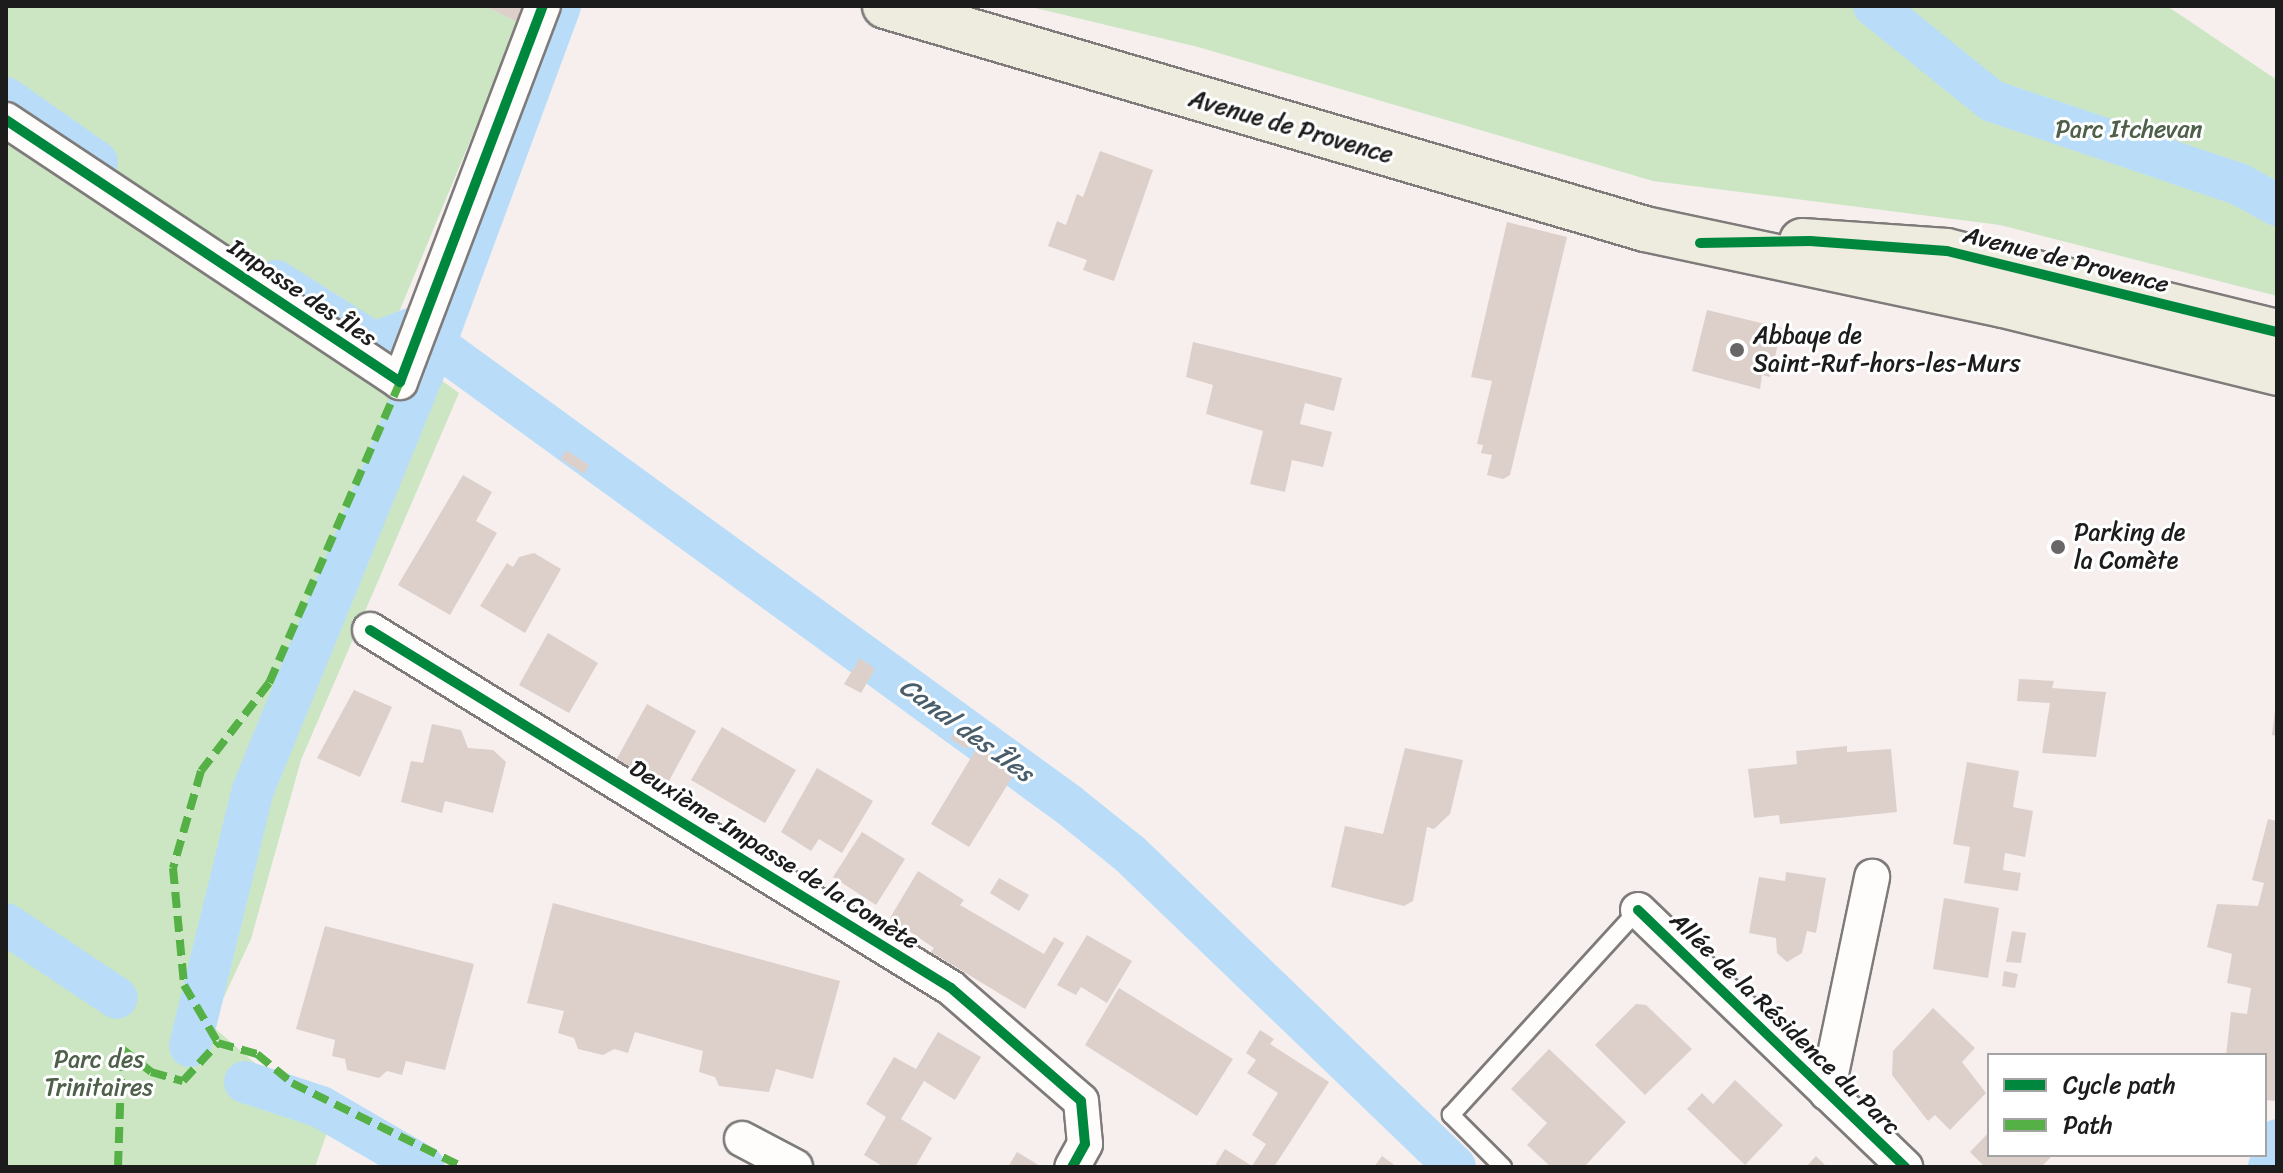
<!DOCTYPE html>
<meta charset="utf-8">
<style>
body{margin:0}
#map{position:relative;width:2283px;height:1173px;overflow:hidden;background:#f6efee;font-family:Sriracha,sans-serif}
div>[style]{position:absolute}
.green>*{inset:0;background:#cce6c3}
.canal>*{height:42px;margin:-21px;padding:0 21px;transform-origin:21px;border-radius:21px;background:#b9ddf9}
.building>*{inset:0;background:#ddd0cb}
.roads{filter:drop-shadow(2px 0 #7e7b7a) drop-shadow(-2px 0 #7e7b7a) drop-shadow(0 2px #7e7b7a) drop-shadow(0 -2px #7e7b7a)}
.service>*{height:16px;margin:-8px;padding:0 8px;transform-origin:8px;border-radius:8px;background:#fefdfc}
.minor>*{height:34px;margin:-17px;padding:0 17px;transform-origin:17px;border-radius:17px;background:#fefdfc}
.primary>*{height:44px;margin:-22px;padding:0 22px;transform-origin:22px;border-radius:22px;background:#eeebdf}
.quiet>*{height:8px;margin-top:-4px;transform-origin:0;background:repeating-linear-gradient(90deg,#55b145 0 16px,transparent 0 24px)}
.cycleway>*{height:10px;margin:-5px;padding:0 5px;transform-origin:5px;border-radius:5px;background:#00873e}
.dots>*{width:22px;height:22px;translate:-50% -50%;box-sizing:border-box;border:4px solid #fff;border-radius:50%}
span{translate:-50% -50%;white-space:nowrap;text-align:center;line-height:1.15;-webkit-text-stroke:6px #fff;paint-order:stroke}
.street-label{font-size:24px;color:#1c1c1c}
.park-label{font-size:24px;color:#4e604a}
.poi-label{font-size:24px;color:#1c1c1c}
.left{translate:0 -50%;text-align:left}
.water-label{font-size:26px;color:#4a5d6b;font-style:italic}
.frame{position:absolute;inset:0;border:8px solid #1c1c1c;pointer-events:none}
.legend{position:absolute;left:1987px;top:1053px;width:280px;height:104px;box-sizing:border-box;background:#fff;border:2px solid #a4a4a4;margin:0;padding:10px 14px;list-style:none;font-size:24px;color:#1c1c1c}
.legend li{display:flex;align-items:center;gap:16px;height:40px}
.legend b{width:40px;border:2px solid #a4a4a4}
</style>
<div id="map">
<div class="green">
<i style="clip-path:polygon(6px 6px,526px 6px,387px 341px,459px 393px,301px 760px,251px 939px,211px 1025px,329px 1127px,315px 1167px,6px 1167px)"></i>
<i style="clip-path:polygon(1027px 6px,2167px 6px,2277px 80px,2277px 296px,2000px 225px,1653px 181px,1198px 47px)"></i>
</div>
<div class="canal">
<i style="left:1874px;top:6px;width:151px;rotate:38.8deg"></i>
<i style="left:1992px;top:101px;width:261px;rotate:18.6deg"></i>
<i style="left:2239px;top:184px;width:43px;rotate:28.9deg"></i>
<i style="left:6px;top:98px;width:111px;rotate:35.1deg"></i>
<i style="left:276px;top:281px;width:116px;rotate:32.3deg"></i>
<i style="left:374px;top:343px;width:39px;rotate:-21deg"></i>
<i style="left:435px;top:344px;width:784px;rotate:36.02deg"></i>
<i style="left:1069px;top:805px;width:78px;rotate:38.8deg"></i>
<i style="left:1130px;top:854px;width:451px;rotate:43.9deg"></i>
<i style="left:6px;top:924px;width:133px;rotate:33.7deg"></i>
<i style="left:190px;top:1046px;width:264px;rotate:-76.2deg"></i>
<i style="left:253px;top:790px;width:482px;rotate:-67.8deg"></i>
<i style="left:435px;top:344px;width:360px;rotate:-69.7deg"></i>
<i style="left:245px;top:1082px;width:80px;rotate:18.2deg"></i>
<i style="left:321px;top:1107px;width:119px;rotate:30.2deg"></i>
<i style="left:2269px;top:1167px;width:28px;rotate:-73deg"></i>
</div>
<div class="building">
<i style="clip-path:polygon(485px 6px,526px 6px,520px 23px)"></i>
<i style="clip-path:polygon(1100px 151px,1153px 170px,1114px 281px,1083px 270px,1087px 260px,1048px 246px,1057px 221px,1066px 225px,1077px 194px,1083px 197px)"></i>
<i style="clip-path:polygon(1507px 222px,1567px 237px,1510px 475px,1503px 479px,1487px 475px,1492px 455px,1481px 453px,1483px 445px,1477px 444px,1492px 381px,1471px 377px)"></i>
<i style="clip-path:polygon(1707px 310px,1782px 328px,1770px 377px,1762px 375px,1760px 389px,1692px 371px)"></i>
<i style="clip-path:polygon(1193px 342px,1342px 378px,1334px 411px,1305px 403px,1300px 424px,1332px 432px,1323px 467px,1292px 460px,1285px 492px,1250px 484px,1263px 431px,1206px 414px,1213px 385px,1186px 377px)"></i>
<i style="clip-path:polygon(566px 450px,589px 465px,584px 474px,561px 459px)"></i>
<i style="clip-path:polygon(463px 475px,492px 492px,476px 521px,497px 533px,450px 615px,398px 585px)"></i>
<i style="clip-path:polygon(534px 553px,561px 569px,525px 633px,480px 606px,507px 563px,513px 567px,519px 557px)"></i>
<i style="clip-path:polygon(548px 633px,598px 663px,569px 713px,519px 685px)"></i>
<i style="clip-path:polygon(860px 658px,875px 669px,861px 693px,844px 684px)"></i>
<i style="clip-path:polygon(2019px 679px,2054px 681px,2052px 688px,2106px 692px,2096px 757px,2042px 753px,2050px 703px,2017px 701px)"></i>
<i style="clip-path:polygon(354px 690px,392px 707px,360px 777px,317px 758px)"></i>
<i style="clip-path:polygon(647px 704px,696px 731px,669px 781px,646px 769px,641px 777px,615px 762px)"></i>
<i style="clip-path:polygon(2275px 710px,2277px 710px,2277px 736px,2272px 735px)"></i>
<i style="clip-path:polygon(432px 724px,461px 730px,468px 748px,493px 750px,506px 762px,493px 813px,445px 801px,442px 813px,401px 802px,411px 761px,423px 763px)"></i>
<i style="clip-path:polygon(722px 727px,796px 770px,765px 823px,691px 780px)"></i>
<i style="clip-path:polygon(956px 730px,971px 742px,967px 749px,950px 739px)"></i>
<i style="clip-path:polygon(978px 746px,1016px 771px,969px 847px,931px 824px)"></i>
<i style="clip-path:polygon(1847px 746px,1847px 752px,1891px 749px,1897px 812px,1780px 824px,1779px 815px,1754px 818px,1748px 769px,1797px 764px,1796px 751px)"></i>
<i style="clip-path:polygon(1405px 748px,1463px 760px,1450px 814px,1434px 829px,1427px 827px,1413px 901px,1404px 906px,1331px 887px,1345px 826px,1383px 834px)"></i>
<i style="clip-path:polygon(1967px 762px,2019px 771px,2013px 807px,2033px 811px,2025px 857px,2005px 853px,2003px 870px,2021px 873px,2018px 891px,1964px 883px,1970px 847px,1953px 844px)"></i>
<i style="clip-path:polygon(817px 768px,873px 801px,842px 853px,819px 839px,811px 851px,781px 832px)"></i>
<i style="clip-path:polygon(2268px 819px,2277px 821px,2277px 1101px,2265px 1100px,2265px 1055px,2226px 1055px,2231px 1012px,2247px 1014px,2251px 988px,2227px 983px,2232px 954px,2207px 947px,2217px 904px,2258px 906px,2264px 883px,2252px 880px)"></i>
<i style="clip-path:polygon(862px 832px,905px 859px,876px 905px,833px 877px)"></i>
<i style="clip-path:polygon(918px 871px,964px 900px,960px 905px,1044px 954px,1054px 937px,1064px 943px,1025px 1009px,931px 952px,934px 948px,890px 918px)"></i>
<i style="clip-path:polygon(1786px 872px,1826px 878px,1816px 933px,1807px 931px,1802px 953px,1787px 962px,1777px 953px,1776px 938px,1749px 933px,1759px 877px,1785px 881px)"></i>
<i style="clip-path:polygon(999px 878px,1029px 895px,1019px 911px,990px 893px)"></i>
<i style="clip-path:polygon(1944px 898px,1999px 908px,1988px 978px,1933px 969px)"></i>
<i style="clip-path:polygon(553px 903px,840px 981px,813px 1079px,776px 1069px,769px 1092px,719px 1086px,715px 1077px,699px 1072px,703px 1051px,635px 1032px,628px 1053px,614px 1049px,603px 1055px,578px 1049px,574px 1038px,558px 1033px,564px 1011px,527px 1003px)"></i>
<i style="clip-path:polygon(325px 926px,474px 964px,445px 1070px,406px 1061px,402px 1075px,387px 1071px,379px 1078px,347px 1070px,345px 1059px,332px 1056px,335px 1040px,296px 1029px)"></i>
<i style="clip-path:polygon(2012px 931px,2026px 933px,2021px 963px,2006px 962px)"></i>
<i style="clip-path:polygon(1087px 935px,1132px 961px,1107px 1003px,1081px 987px,1076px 995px,1057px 985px)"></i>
<i style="clip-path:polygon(2004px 971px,2018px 974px,2015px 988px,2002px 986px)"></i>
<i style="clip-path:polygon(1119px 988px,1233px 1059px,1197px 1116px,1085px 1045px)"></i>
<i style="clip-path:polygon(1636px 1004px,1646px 1005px,1692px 1049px,1645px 1095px,1595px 1045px)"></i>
<i style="clip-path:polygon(1933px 1008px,1975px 1048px,1962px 1062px,1986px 1093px,1950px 1130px,1935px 1115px,1928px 1121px,1892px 1075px,1893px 1051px)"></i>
<i style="clip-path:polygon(1260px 1030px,1274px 1039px,1270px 1044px,1329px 1082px,1274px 1167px,1214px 1167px,1225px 1149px,1252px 1166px,1266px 1144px,1252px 1135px,1278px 1093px,1247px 1073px,1256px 1060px,1246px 1053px)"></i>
<i style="clip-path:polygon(938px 1032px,981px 1057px,955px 1100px,924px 1081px,901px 1119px,932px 1138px,915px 1167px,884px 1167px,864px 1155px,886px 1117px,866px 1104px,894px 1057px,916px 1069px)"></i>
<i style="clip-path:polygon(1549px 1049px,1626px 1122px,1584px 1167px,1551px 1167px,1527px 1145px,1547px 1123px,1511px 1089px)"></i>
<i style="clip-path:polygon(1735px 1080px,1783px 1125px,1745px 1165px,1687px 1109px,1702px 1093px,1713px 1104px)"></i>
<i style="clip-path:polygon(1989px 1132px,1989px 1155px,2053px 1155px,2041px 1167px,1985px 1167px,1970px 1152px)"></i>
<i style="clip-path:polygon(1017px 1152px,1042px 1167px,1008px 1167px)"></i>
<i style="clip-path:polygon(1382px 1156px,1397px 1167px,1374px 1167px)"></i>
<i style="clip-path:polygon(1816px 1156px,1827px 1167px,1806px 1167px)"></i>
</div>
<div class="roads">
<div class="service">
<i style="left:1503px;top:1167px;width:74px;rotate:-135deg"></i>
<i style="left:1451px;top:1115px;width:277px;rotate:-47.6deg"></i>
</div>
<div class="minor">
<i style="left:6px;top:120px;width:473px;rotate:33.6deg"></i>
<i style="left:400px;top:382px;width:402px;rotate:-69.2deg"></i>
<i style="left:370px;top:630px;width:682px;rotate:31.64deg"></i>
<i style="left:951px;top:988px;width:172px;rotate:41deg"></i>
<i style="left:1081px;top:1101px;width:43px;rotate:84.7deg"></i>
<i style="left:1085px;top:1144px;width:26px;rotate:119deg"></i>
<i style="left:1638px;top:910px;width:371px;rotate:43.9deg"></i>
<i style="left:1827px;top:1093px;width:221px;rotate:-78.2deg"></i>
<i style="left:742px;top:1139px;width:60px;rotate:27.8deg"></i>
</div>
<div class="primary">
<i style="left:885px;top:6px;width:792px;rotate:16.35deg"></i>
<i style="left:1645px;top:229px;width:366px;rotate:12deg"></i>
<i style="left:2003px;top:305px;width:282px;rotate:13.9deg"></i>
<i style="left:1802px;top:241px;width:145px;rotate:3.9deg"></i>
<i style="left:1947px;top:251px;width:340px;rotate:13.8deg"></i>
</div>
</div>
<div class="quiet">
<i style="left:400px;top:382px;width:328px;rotate:113.5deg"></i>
<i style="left:269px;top:683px;width:111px;rotate:127.7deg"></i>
<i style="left:201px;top:771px;width:101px;rotate:106.1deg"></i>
<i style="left:173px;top:868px;width:118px;rotate:84.6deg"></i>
<i style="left:184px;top:985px;width:67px;rotate:59.6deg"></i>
<i style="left:218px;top:1043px;width:41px;rotate:15.8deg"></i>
<i style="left:257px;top:1054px;width:45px;rotate:39.6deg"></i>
<i style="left:292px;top:1083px;width:191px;rotate:26.2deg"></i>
<i style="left:118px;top:1167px;width:118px;rotate:-88.1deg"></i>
<i style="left:122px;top:1049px;width:37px;rotate:38deg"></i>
<i style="left:151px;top:1072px;width:33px;rotate:16deg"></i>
<i style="left:183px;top:1081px;width:52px;rotate:-47.4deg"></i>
</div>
<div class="cycleway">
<i style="left:6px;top:120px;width:473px;rotate:33.6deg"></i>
<i style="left:400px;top:382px;width:402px;rotate:-69.2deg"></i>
<i style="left:1700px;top:243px;width:110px;rotate:-1deg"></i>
<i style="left:1810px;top:241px;width:137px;rotate:4.2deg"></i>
<i style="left:1947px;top:251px;width:340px;rotate:13.8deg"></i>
<i style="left:370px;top:630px;width:682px;rotate:31.64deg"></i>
<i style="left:951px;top:988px;width:172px;rotate:41deg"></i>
<i style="left:1081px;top:1101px;width:43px;rotate:84.7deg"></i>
<i style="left:1085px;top:1144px;width:26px;rotate:119deg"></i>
<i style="left:1638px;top:910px;width:371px;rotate:43.9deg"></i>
</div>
<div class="dots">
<i style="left:1737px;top:350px;background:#686666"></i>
<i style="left:2058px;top:547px;background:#686666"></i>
</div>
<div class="street-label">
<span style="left:1291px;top:127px;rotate:16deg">Avenue de Provence</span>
<span style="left:2066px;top:260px;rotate:14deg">Avenue de Provence</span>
<span style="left:302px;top:293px;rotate:34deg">Impasse des Îles</span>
<span style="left:774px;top:855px;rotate:32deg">Deuxième Impasse de la Comète</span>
<span style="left:1785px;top:1024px;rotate:44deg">Allée de la Résidence du Parc</span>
</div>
<div class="park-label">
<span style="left:2129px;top:130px">Parc Itchevan</span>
<span style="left:99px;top:1074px">Parc des<br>Trinitaires</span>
</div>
<div class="poi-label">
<span class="left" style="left:1753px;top:350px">Abbaye de<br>Saint-Ruf-hors-les-Murs</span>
<span class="left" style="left:2074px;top:547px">Parking de<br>la Comète</span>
</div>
<div class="water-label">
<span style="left:966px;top:730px;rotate:36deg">Canal des Îles</span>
</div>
<div class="frame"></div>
<ul class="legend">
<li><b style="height:10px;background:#00873e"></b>Cycle path</li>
<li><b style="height:10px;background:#55b145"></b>Path</li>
</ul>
</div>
